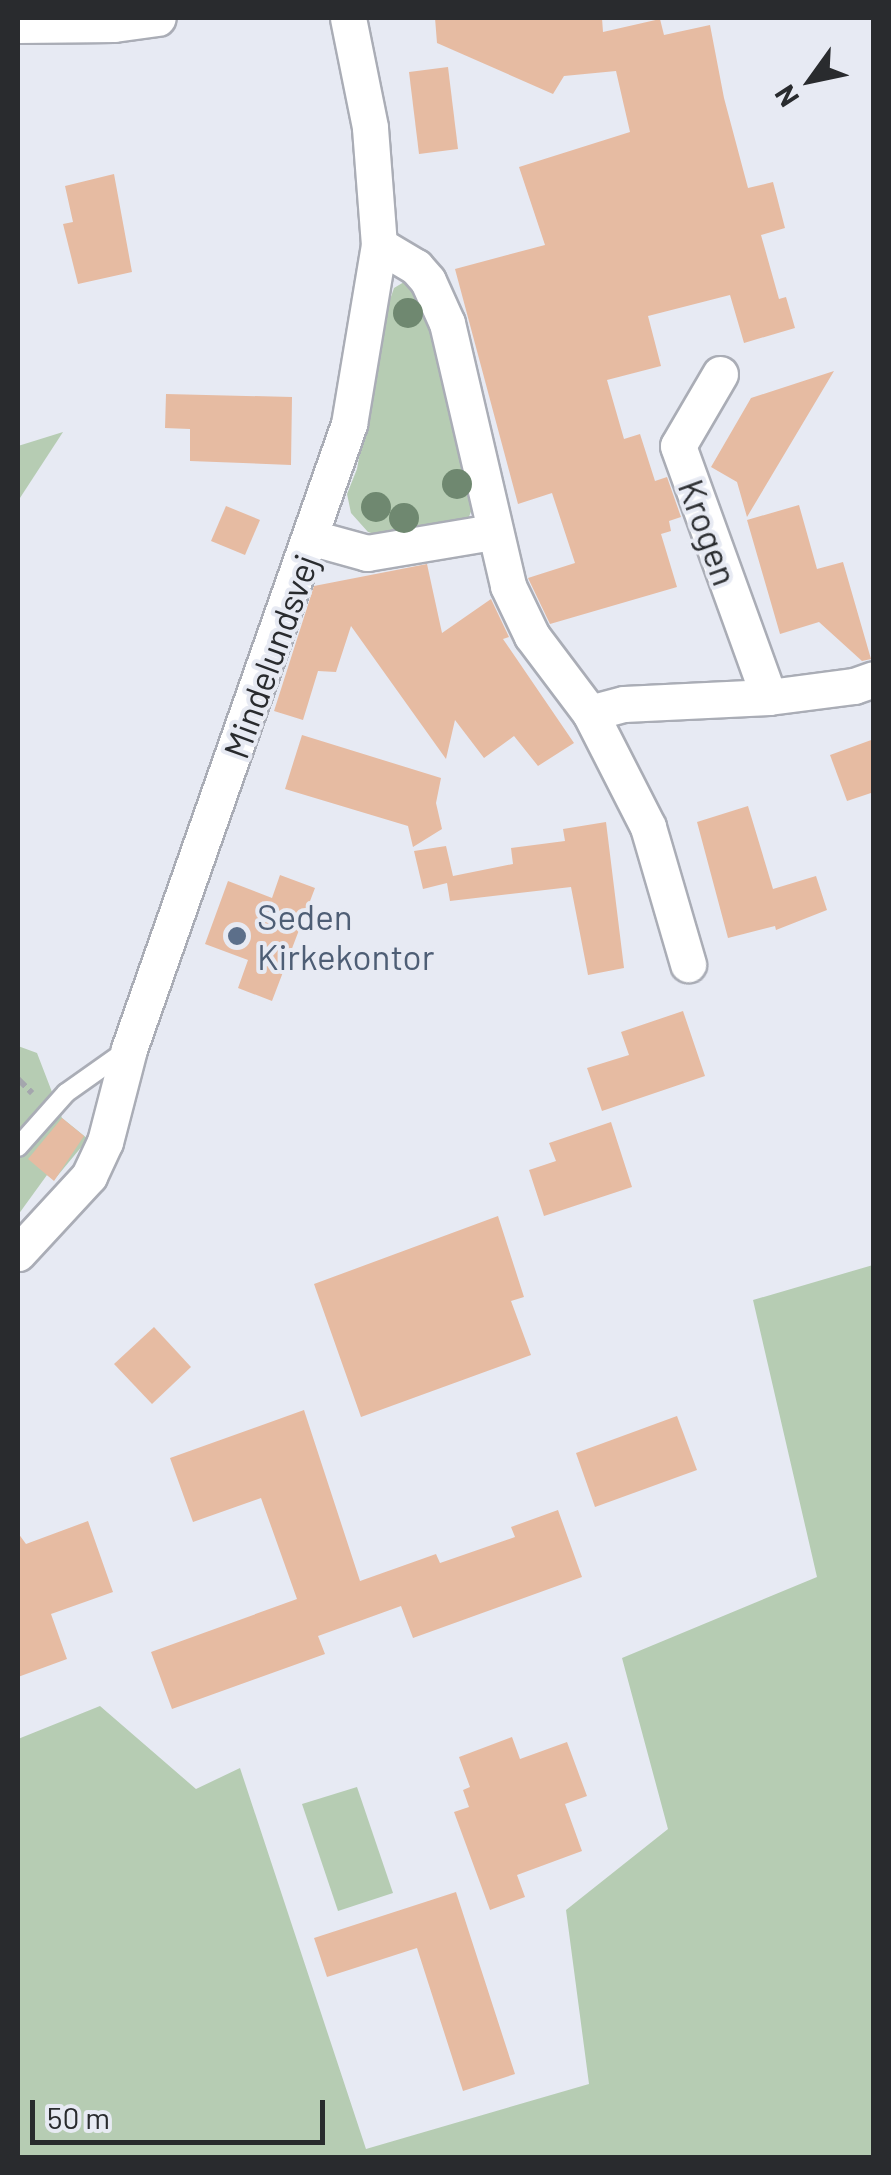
<!DOCTYPE html>
<style>
body{margin:0}
#map{position:relative;width:891px;height:2175px;overflow:hidden;background:#e7eaf3;font-family:Barlow,sans-serif}
div>[style]{position:absolute}
.green>*{inset:0;background:#b6ccb3}
.building>*{inset:0;background:#e6bba2}
.path>*{height:6px;margin-top:-3px;transform-origin:0;background:repeating-linear-gradient(90deg,#a4a6ad 0 10px,transparent 0 15px)}
.roads{filter:drop-shadow(2px 0 #aaadb6) drop-shadow(-2px 0 #aaadb6) drop-shadow(0 2px #aaadb6) drop-shadow(0 -2px #aaadb6)}
.lane>*{height:18px;margin:-9px;padding:0 9px;transform-origin:9px;border-radius:9px;background:#fff}
.street>*{height:35px;margin:-17.5px;padding:0 17.5px;transform-origin:17.5px;border-radius:17.5px;background:#fff}
.trees>*{width:30px;height:30px;margin:-15px;border-radius:50%;background:#6f8870}
.dots>*{width:28px;height:28px;translate:-50% -50%;box-sizing:border-box;border:5px solid #e7eaf3;border-radius:50%}
span{translate:-50% -50%;white-space:nowrap;text-align:center;line-height:1.15;-webkit-text-stroke:8px #e7eaf3;paint-order:stroke}
.street-label{font-size:35px;color:#292b2e}
.service-label{font-size:35px;color:#4e5e75}
.left{translate:0 -50%;text-align:left}
.frame{position:absolute;inset:0;border:20px solid #292b2e;pointer-events:none}
.north{position:absolute;left:761px;top:30px;width:100px;height:100px;-webkit-text-stroke:8px #e7eaf3;paint-order:stroke;rotate:237deg;font-size:28px;font-weight:700;line-height:40px;text-align:center;color:#292b2e}
.north::after{content:'';display:block;margin:auto;width:35px;height:45px;background:#292b2e;clip-path:polygon(50% 0,100% 100%,50% 72%,0 100%)}
.scale{position:absolute;left:30px;top:2100px;width:295px;height:45px;box-sizing:border-box;border:5px solid #292b2e;border-top:0;padding-left:12px;font-size:30px;line-height:35px;white-space:nowrap;color:#292b2e;-webkit-text-stroke:8px #e7eaf3;paint-order:stroke}
</style>
<div id="map">
<div class="green">
<i style="clip-path:polygon(404px 282px,413px 282px,423px 293px,473px 507px,468px 519px,396px 541px,368px 532px,351px 513px,347px 494px,357px 469px,382px 323px,394px 288px)"></i>
<i style="clip-path:polygon(63px 432px,18px 501px,18px 446px)"></i>
<i style="clip-path:polygon(18px 1046px,37px 1053px,62px 1118px,88px 1139px,54px 1180px,47px 1175px,18px 1215px)"></i>
<i style="clip-path:polygon(873px 1265px,873px 2157px,18px 2157px,18px 1739px,100px 1706px,196px 1789px,240px 1768px,366px 2149px,589px 2084px,566px 1910px,668px 1829px,622px 1658px,817px 1577px,753px 1300px)"></i>
<i style="clip-path:polygon(357px 1787px,393px 1893px,338px 1911px,302px 1804px)"></i>
</div>
<div class="building">
<i style="clip-path:polygon(435px 18px,602px 18px,603px 32px,660px 19px,664px 35px,710px 25px,724px 98px,748px 188px,773px 182px,785px 228px,761px 235px,779px 299px,786px 297px,795px 328px,744px 343px,730px 295px,648px 316px,661px 366px,607px 380px,624px 439px,640px 434px,655px 481px,667px 477px,681px 517px,669px 521px,671px 531px,661px 534px,677px 587px,550px 624px,528px 578px,575px 563px,552px 493px,518px 504px,455px 269px,545px 245px,519px 167px,630px 132px,616px 71px,564px 76px,553px 94px,437px 43px)"></i>
<i style="clip-path:polygon(448px 67px,458px 149px,419px 154px,409px 72px)"></i>
<i style="clip-path:polygon(114px 174px,132px 272px,78px 284px,63px 224px,73px 222px,65px 186px)"></i>
<i style="clip-path:polygon(834px 371px,747px 517px,737px 482px,711px 467px,751px 398px)"></i>
<i style="clip-path:polygon(166px 394px,292px 397px,291px 465px,190px 461px,190px 429px,165px 428px)"></i>
<i style="clip-path:polygon(799px 505px,817px 569px,843px 562px,871px 659px,862px 661px,819px 622px,780px 634px,747px 520px)"></i>
<i style="clip-path:polygon(226px 506px,260px 520px,245px 555px,211px 541px)"></i>
<i style="clip-path:polygon(427px 564px,442px 633px,491px 599px,509px 637px,503px 639px,574px 743px,538px 766px,514px 736px,484px 758px,455px 720px,446px 759px,351px 626px,336px 672px,318px 671px,303px 720px,274px 711px,314px 586px)"></i>
<i style="clip-path:polygon(302px 735px,441px 778px,436px 803px,442px 829px,413px 847px,408px 826px,285px 789px)"></i>
<i style="clip-path:polygon(874px 739px,874px 792px,847px 801px,830px 755px)"></i>
<i style="clip-path:polygon(748px 806px,773px 889px,816px 876px,827px 910px,776px 930px,775px 926px,728px 938px,697px 822px)"></i>
<i style="clip-path:polygon(606px 822px,624px 968px,588px 975px,571px 887px,450px 901px,447px 883px,423px 889px,414px 851px,446px 846px,453px 876px,513px 864px,511px 848px,565px 841px,563px 829px)"></i>
<i style="clip-path:polygon(280px 875px,315px 888px,272px 1001px,238px 988px,248px 960px,205px 944px,228px 881px,272px 898px)"></i>
<i style="clip-path:polygon(683px 1011px,705px 1076px,602px 1111px,587px 1068px,629px 1055px,621px 1032px)"></i>
<i style="clip-path:polygon(62px 1118px,84px 1136px,54px 1181px,28px 1159px)"></i>
<i style="clip-path:polygon(611px 1122px,632px 1187px,544px 1216px,529px 1170px,556px 1161px,549px 1143px)"></i>
<i style="clip-path:polygon(498px 1216px,524px 1297px,511px 1301px,531px 1355px,361px 1417px,314px 1284px)"></i>
<i style="clip-path:polygon(154px 1327px,191px 1367px,152px 1404px,114px 1364px)"></i>
<i style="clip-path:polygon(304px 1410px,360px 1581px,436px 1554px,440px 1563px,515px 1537px,511px 1527px,558px 1510px,582px 1577px,413px 1638px,401px 1606px,318px 1636px,325px 1654px,172px 1709px,151px 1652px,297px 1599px,261px 1498px,193px 1522px,170px 1458px)"></i>
<i style="clip-path:polygon(677px 1416px,697px 1470px,595px 1507px,576px 1453px)"></i>
<i style="clip-path:polygon(88px 1521px,113px 1592px,51px 1614px,67px 1659px,18px 1677px,18px 1533px,26px 1544px)"></i>
<i style="clip-path:polygon(512px 1737px,520px 1759px,567px 1742px,587px 1796px,565px 1804px,582px 1851px,517px 1875px,525px 1897px,490px 1910px,454px 1812px,469px 1807px,463px 1790px,470px 1787px,459px 1757px)"></i>
<i style="clip-path:polygon(456px 1892px,515px 2074px,463px 2091px,417px 1948px,327px 1977px,314px 1938px)"></i>
</div>
<div class="path">
<i style="left:18px;top:1079px;width:20px;rotate:45deg"></i>
</div>
<div class="roads">
<div class="lane">
<i style="left:18px;top:1147px;width:72px;rotate:-48.4deg"></i>
<i style="left:66px;top:1093px;width:71px;rotate:-35.3deg"></i>
</div>
<div class="street">
<i style="left:18px;top:25px;width:96px;rotate:-0.6deg"></i>
<i style="left:114px;top:24px;width:44px;rotate:-7.8deg"></i>
<i style="left:379px;top:245px;width:43px;rotate:30.7deg"></i>
<i style="left:416px;top:267px;width:18px;rotate:49deg"></i>
<i style="left:428px;top:281px;width:46px;rotate:65.7deg"></i>
<i style="left:447px;top:323px;width:270px;rotate:76.9deg"></i>
<i style="left:508px;top:586px;width:55px;rotate:64.4deg"></i>
<i style="left:532px;top:636px;width:96px;rotate:53deg"></i>
<i style="left:590px;top:713px;width:128px;rotate:63deg"></i>
<i style="left:648px;top:827px;width:143px;rotate:73.7deg"></i>
<i style="left:720px;top:374px;width:83px;rotate:120.3deg"></i>
<i style="left:678px;top:446px;width:267px;rotate:70.1deg"></i>
<i style="left:313px;top:538px;width:56px;rotate:15.5deg"></i>
<i style="left:367px;top:553px;width:127px;rotate:-9.5deg"></i>
<i style="left:590px;top:713px;width:35px;rotate:-15deg"></i>
<i style="left:624px;top:704px;width:145px;rotate:-2.8deg"></i>
<i style="left:769px;top:697px;width:86px;rotate:-7.4deg"></i>
<i style="left:854px;top:686px;width:21px;rotate:-19deg"></i>
<i style="left:18px;top:1253px;width:105px;rotate:-47.3deg"></i>
<i style="left:89px;top:1176px;width:38px;rotate:-65deg"></i>
<i style="left:105px;top:1142px;width:96px;rotate:-75.5deg"></i>
<i style="left:129px;top:1049px;width:663px;rotate:-70.61deg"></i>
<i style="left:349px;top:424px;width:181px;rotate:-80.5deg"></i>
<i style="left:379px;top:245px;width:118px;rotate:-94.4deg"></i>
<i style="left:370px;top:127px;width:111px;rotate:-101.4deg"></i>
</div>
</div>
<div class="trees">
<i style="left:408px;top:313px"></i>
<i style="left:457px;top:484px"></i>
<i style="left:376px;top:507px"></i>
<i style="left:404px;top:518px"></i>
</div>
<div class="dots">
<i style="left:237px;top:936px;background:#5c6f8a"></i>
</div>
<div class="street-label">
<span style="left:709px;top:532px;rotate:70deg">Krogen</span>
<span style="left:270px;top:656px;rotate:-70deg">Mindelundsvej</span>
</div>
<div class="service-label">
<span class="left" style="left:257px;top:936px">Seden<br>Kirkekontor</span>
</div>
<div class="frame"></div>
<div class="north">N</div>
<div class="scale">50 m</div>
</div>
